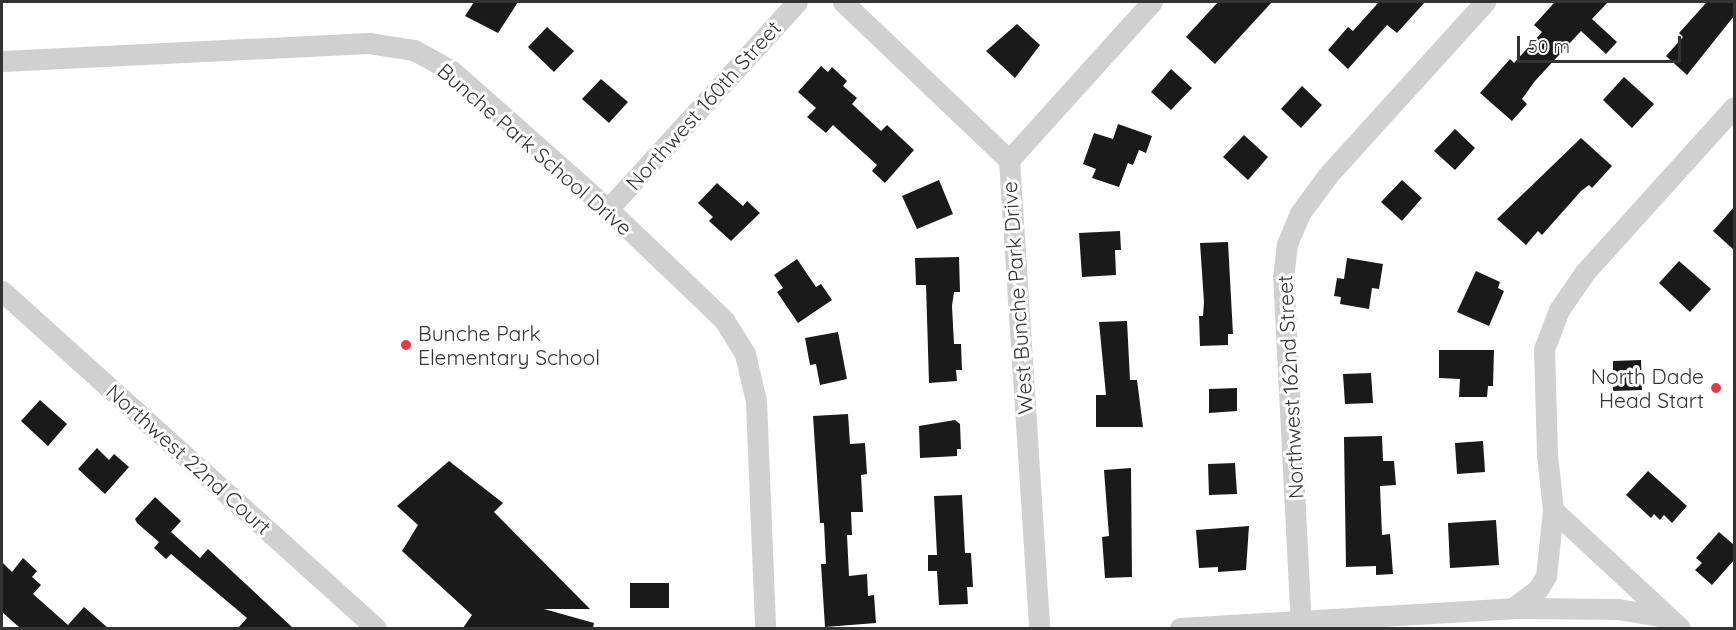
<!DOCTYPE html>
<style>
body{margin:0}
#map{position:relative;width:1736px;height:630px;overflow:hidden;background:#fff;font-family:Quicksand,sans-serif}
div>[style]{position:absolute}
.building>*{inset:0;background:#1a1a1a}
.minor>*{height:21px;margin:-10.5px;padding:0 10.5px;transform-origin:10.5px;border-radius:10.5px;background:#d0d0d0}
.dots>*{width:16px;height:16px;translate:-50% -50%;box-sizing:border-box;border:3px solid #fff;border-radius:50%}
span{translate:-50% -50%;white-space:nowrap;text-align:center;line-height:1.15;-webkit-text-stroke:6px #fff;paint-order:stroke}
.street-label{font-size:21px;color:#333}
.poi-label{font-size:21px;color:#333}
.left{translate:0 -50%;text-align:left}
.right{translate:-100% -50%;text-align:right}
.frame{position:absolute;inset:0;border:3px solid #333;pointer-events:none}
.scale{position:absolute;left:1517px;top:36px;width:164px;height:27px;box-sizing:border-box;border:3px solid #333;border-top:0;padding-left:8px;font-size:18px;line-height:21px;white-space:nowrap;color:#333;-webkit-text-stroke:4px #fff;paint-order:stroke}
</style>
<div id="map">
<div class="building">
<i style="clip-path:polygon(474px 2px,518px 2px,498px 33px,465px 16px)"></i>
<i style="clip-path:polygon(1218px 2px,1272px 2px,1215px 64px,1186px 37px)"></i>
<i style="clip-path:polygon(1379px 2px,1425px 2px,1397px 33px,1387px 25px,1348px 69px,1328px 50px,1348px 27px,1353px 31px)"></i>
<i style="clip-path:polygon(1555px 2px,1608px 2px,1592px 19px,1617px 42px,1606px 54px,1581px 31px,1535px 81px,1522px 99px,1527px 104px,1512px 121px,1480px 93px,1510px 59px,1514px 63px,1542px 32px,1534px 25px)"></i>
<i style="clip-path:polygon(1707px 2px,1734px 2px,1734px 16px,1687px 75px,1666px 56px,1683px 37px,1679px 33px)"></i>
<i style="clip-path:polygon(1017px 24px,1040px 45px,1015px 78px,986px 51px)"></i>
<i style="clip-path:polygon(547px 27px,574px 51px,554px 72px,528px 47px)"></i>
<i style="clip-path:polygon(821px 66px,828px 72px,832px 67px,847px 81px,843px 86px,857px 98px,852px 104px,881px 131px,887px 125px,914px 150px,885px 183px,872px 171px,877px 165px,833px 125px,826px 133px,807px 117px,816px 108px,798px 92px)"></i>
<i style="clip-path:polygon(1171px 69px,1192px 88px,1171px 110px,1151px 92px)"></i>
<i style="clip-path:polygon(1624px 77px,1654px 104px,1632px 128px,1603px 100px)"></i>
<i style="clip-path:polygon(601px 79px,628px 102px,609px 123px,582px 99px)"></i>
<i style="clip-path:polygon(1302px 86px,1322px 105px,1301px 128px,1281px 109px)"></i>
<i style="clip-path:polygon(1118px 124px,1152px 136px,1146px 153px,1139px 150px,1133px 165px,1128px 163px,1119px 187px,1092px 178px,1096px 169px,1083px 164px,1094px 133px,1113px 139px)"></i>
<i style="clip-path:polygon(1455px 129px,1475px 148px,1455px 170px,1434px 151px)"></i>
<i style="clip-path:polygon(1244px 135px,1268px 157px,1248px 180px,1223px 157px)"></i>
<i style="clip-path:polygon(1581px 138px,1612px 166px,1592px 188px,1589px 185px,1581px 191px,1542px 235px,1538px 231px,1526px 245px,1497px 219px)"></i>
<i style="clip-path:polygon(939px 180px,953px 214px,917px 229px,902px 196px)"></i>
<i style="clip-path:polygon(1402px 180px,1422px 198px,1402px 221px,1381px 202px)"></i>
<i style="clip-path:polygon(717px 183px,743px 206px,747px 201px,760px 213px,731px 241px,709px 221px,713px 217px,698px 203px)"></i>
<i style="clip-path:polygon(1734px 207px,1734px 250px,1713px 231px)"></i>
<i style="clip-path:polygon(1120px 231px,1121px 250px,1115px 250px,1116px 275px,1082px 277px,1079px 233px)"></i>
<i style="clip-path:polygon(1228px 242px,1233px 334px,1228px 334px,1228px 345px,1200px 346px,1199px 316px,1203px 316px,1204px 302px,1200px 243px)"></i>
<i style="clip-path:polygon(959px 257px,960px 292px,954px 292px,952px 306px,954px 344px,961px 344px,962px 370px,956px 370px,957px 381px,929px 383px,926px 285px,916px 285px,915px 258px)"></i>
<i style="clip-path:polygon(1347px 258px,1383px 264px,1379px 289px,1372px 288px,1369px 309px,1340px 304px,1341px 297px,1334px 296px,1337px 278px,1344px 279px)"></i>
<i style="clip-path:polygon(797px 259px,816px 287px,821px 284px,832px 300px,798px 323px,777px 292px,783px 288px,774px 275px)"></i>
<i style="clip-path:polygon(1679px 261px,1711px 289px,1690px 312px,1659px 283px)"></i>
<i style="clip-path:polygon(1476px 271px,1500px 282px,1498px 288px,1504px 291px,1489px 326px,1457px 312px)"></i>
<i style="clip-path:polygon(1127px 321px,1130px 380px,1137px 380px,1143px 427px,1096px 427px,1096px 395px,1106px 395px,1099px 322px)"></i>
<i style="clip-path:polygon(838px 332px,847px 379px,820px 385px,816px 364px,810px 365px,805px 338px)"></i>
<i style="clip-path:polygon(1439px 350px,1494px 350px,1493px 386px,1488px 386px,1487px 397px,1459px 397px,1460px 379px,1439px 378px)"></i>
<i style="clip-path:polygon(1641px 360px,1642px 390px,1613px 391px,1613px 361px)"></i>
<i style="clip-path:polygon(1371px 373px,1373px 403px,1345px 404px,1343px 374px)"></i>
<i style="clip-path:polygon(1237px 388px,1237px 411px,1209px 413px,1209px 389px)"></i>
<i style="clip-path:polygon(40px 400px,67px 424px,48px 446px,21px 421px)"></i>
<i style="clip-path:polygon(848px 414px,850px 444px,865px 443px,867px 474px,861px 475px,863px 512px,851px 512px,852px 535px,847px 535px,849px 576px,867px 574px,868px 596px,874px 595px,876px 623px,825px 627px,821px 564px,826px 564px,824px 523px,820px 523px,813px 416px)"></i>
<i style="clip-path:polygon(955px 420px,960px 424px,961px 449px,957px 449px,957px 456px,920px 458px,919px 426px)"></i>
<i style="clip-path:polygon(1382px 436px,1383px 461px,1394px 461px,1396px 485px,1380px 486px,1382px 535px,1390px 534px,1393px 574px,1376px 575px,1376px 566px,1346px 567px,1344px 437px)"></i>
<i style="clip-path:polygon(1483px 441px,1485px 472px,1457px 474px,1455px 443px)"></i>
<i style="clip-path:polygon(97px 448px,109px 460px,114px 454px,129px 467px,105px 494px,78px 469px)"></i>
<i style="clip-path:polygon(449px 461px,503px 503px,494px 512px,590px 609px,544px 609px,594px 623px,593px 628px,463px 628px,472px 615px,402px 551px,418px 525px,397px 506px)"></i>
<i style="clip-path:polygon(1235px 463px,1237px 494px,1209px 495px,1208px 464px)"></i>
<i style="clip-path:polygon(1131px 468px,1132px 577px,1105px 578px,1102px 537px,1109px 536px,1104px 470px)"></i>
<i style="clip-path:polygon(1648px 471px,1687px 506px,1672px 523px,1664px 515px,1660px 520px,1654px 514px,1651px 518px,1626px 495px)"></i>
<i style="clip-path:polygon(962px 495px,965px 553px,971px 553px,973px 587px,967px 587px,968px 604px,939px 605px,937px 571px,928px 571px,928px 555px,937px 555px,934px 496px)"></i>
<i style="clip-path:polygon(155px 497px,181px 521px,171px 532px,200px 558px,208px 549px,293px 628px,238px 628px,247px 618px,171px 554px,166px 559px,154px 548px,159px 542px,137px 523px,135px 519px)"></i>
<i style="clip-path:polygon(1496px 520px,1499px 565px,1450px 568px,1448px 523px)"></i>
<i style="clip-path:polygon(1249px 526px,1246px 570px,1218px 572px,1218px 567px,1199px 568px,1196px 530px)"></i>
<i style="clip-path:polygon(1719px 532px,1734px 545px,1734px 560px,1712px 585px,1695px 570px,1702px 563px,1696px 558px)"></i>
<i style="clip-path:polygon(23px 558px,37px 571px,32px 577px,41px 585px,33px 594px,68px 625px,84px 607px,108px 628px,20px 628px,2px 612px,2px 562px,12px 572px)"></i>
<i style="clip-path:polygon(630px 583px,669px 583px,669px 608px,630px 608px)"></i>
</div>
<div class="minor">
<i style="left:843px;top:2px;width:229px;rotate:43.6deg"></i>
<i style="left:1009px;top:160px;width:469px;rotate:86.3deg"></i>
<i style="left:2px;top:61px;width:367px;rotate:-2.8deg"></i>
<i style="left:369px;top:43px;width:46px;rotate:8.8deg"></i>
<i style="left:414px;top:50px;width:43px;rotate:28.9deg"></i>
<i style="left:452px;top:71px;width:208px;rotate:41.5deg"></i>
<i style="left:608px;top:209px;width:161px;rotate:43.7deg"></i>
<i style="left:724px;top:320px;width:40px;rotate:58deg"></i>
<i style="left:745px;top:354px;width:48px;rotate:76.8deg"></i>
<i style="left:756px;top:401px;width:227px;rotate:87.7deg"></i>
<i style="left:1009px;top:160px;width:213px;rotate:-47.9deg"></i>
<i style="left:608px;top:209px;width:280px;rotate:-47.6deg"></i>
<i style="left:2px;top:291px;width:503px;rotate:42.02deg"></i>
<i style="left:1553px;top:510px;width:173px;rotate:42.9deg"></i>
<i style="left:1513px;top:608px;width:31px;rotate:-37deg"></i>
<i style="left:1538px;top:589px;width:15px;rotate:-58deg"></i>
<i style="left:1546px;top:576px;width:66px;rotate:-83.9deg"></i>
<i style="left:1553px;top:510px;width:55px;rotate:-96.2deg"></i>
<i style="left:1547px;top:455px;width:106px;rotate:-91.6deg"></i>
<i style="left:1544px;top:349px;width:42px;rotate:-69deg"></i>
<i style="left:1559px;top:310px;width:46px;rotate:-55.6deg"></i>
<i style="left:1585px;top:272px;width:222px;rotate:-47.9deg"></i>
<i style="left:1180px;top:628px;width:334px;rotate:-3.4deg"></i>
<i style="left:1513px;top:608px;width:105px;rotate:0.5deg"></i>
<i style="left:1618px;top:609px;width:49px;rotate:9.5deg"></i>
<i style="left:1301px;top:628px;width:351px;rotate:-92.9deg"></i>
<i style="left:1283px;top:277px;width:33px;rotate:-83deg"></i>
<i style="left:1287px;top:244px;width:34px;rotate:-67deg"></i>
<i style="left:1300px;top:213px;width:47px;rotate:-53.6deg"></i>
<i style="left:1328px;top:175px;width:234px;rotate:-47.8deg"></i>
</div>
<div class="dots">
<i style="left:406px;top:345px;background:#e63946"></i>
<i style="left:1716px;top:388px;background:#e63946"></i>
</div>
<div class="street-label">
<span style="left:703px;top:105px;rotate:-48deg">Northwest 160th Street</span>
<span style="left:535px;top:149px;rotate:41deg">Bunche Park School Drive</span>
<span style="left:1017px;top:298px;rotate:-94deg">West Bunche Park Drive</span>
<span style="left:1290px;top:387px;rotate:-93deg">Northwest 162nd Street</span>
<span style="left:189px;top:459px;rotate:42deg">Northwest 22nd Court</span>
</div>
<div class="poi-label">
<span class="left" style="left:418px;top:345px">Bunche Park<br>Elementary School</span>
<span class="right" style="left:1704px;top:388px">North Dade<br>Head Start</span>
</div>
<div class="frame"></div>
<div class="scale">50 m</div>
</div>
